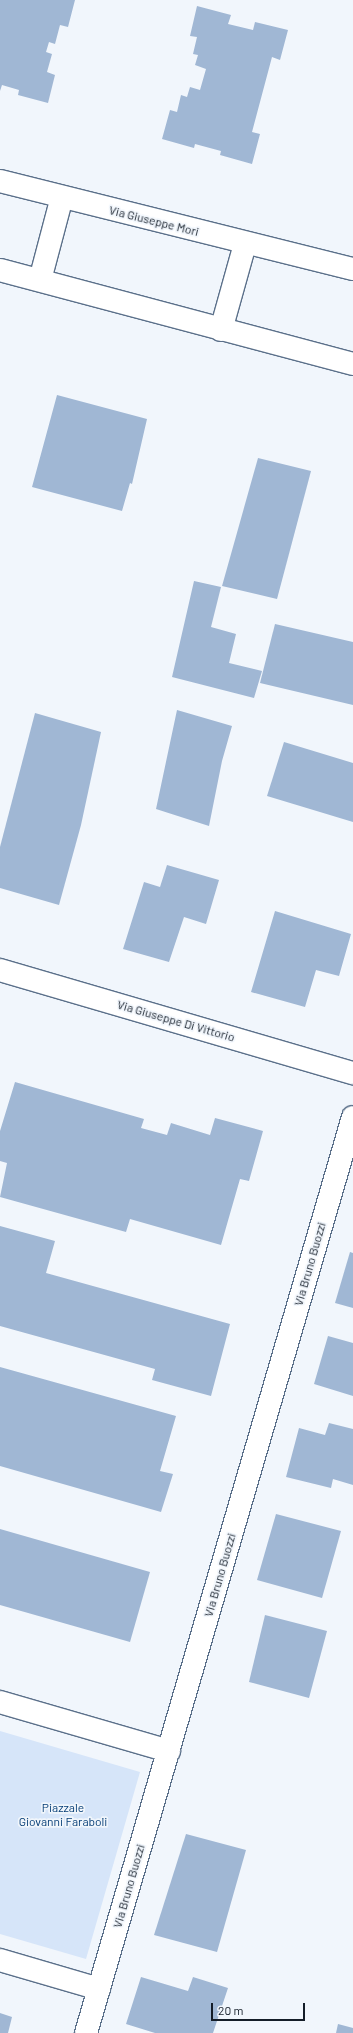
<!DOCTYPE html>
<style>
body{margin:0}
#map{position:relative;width:353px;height:2033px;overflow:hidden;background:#f1f6fc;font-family:Barlow,sans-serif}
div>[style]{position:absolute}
.green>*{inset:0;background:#d6e5f9}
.building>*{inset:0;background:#a0b7d4}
.roads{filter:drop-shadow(1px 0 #5b708a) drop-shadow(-1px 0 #5b708a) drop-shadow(0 1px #5b708a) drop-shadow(0 -1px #5b708a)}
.minor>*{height:22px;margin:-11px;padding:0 11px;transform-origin:11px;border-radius:11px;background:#fff}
span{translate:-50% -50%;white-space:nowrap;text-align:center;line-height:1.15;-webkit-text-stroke:3.5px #f1f6fc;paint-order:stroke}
.street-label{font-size:12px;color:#141d28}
.park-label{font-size:12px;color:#053d76}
.scale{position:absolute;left:211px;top:2003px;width:94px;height:18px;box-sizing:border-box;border:2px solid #141d28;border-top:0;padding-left:5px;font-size:12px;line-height:14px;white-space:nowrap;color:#141d28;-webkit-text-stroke:3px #f1f6fc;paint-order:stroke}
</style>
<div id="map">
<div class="green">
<i style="clip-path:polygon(0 1731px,140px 1772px,86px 1959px,0 1934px)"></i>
</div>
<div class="building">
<i style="clip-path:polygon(0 0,75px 0,68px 27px,60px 25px,55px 44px,49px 42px,46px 52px,52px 54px,47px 72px,55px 75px,48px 103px,18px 95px,19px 90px,2px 85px,0 91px)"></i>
<i style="clip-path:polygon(197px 6px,231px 15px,228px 24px,253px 30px,255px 22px,288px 30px,280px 60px,272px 57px,252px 132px,260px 134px,252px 164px,220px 155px,221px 151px,195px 144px,194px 148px,162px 139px,170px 110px,177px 112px,181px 95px,187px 97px,190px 87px,200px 90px,206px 69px,195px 65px,198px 55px,193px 54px,197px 37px,190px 36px)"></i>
<i style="clip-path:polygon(57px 395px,147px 419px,132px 484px,130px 483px,122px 511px,32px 487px)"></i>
<i style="clip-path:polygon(258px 458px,311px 471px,277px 599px,222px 586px)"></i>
<i style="clip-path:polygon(194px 581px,221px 587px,211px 627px,236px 634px,229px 663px,262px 671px,254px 698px,172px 677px)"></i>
<i style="clip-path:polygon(275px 624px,353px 642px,353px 705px,260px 683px)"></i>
<i style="clip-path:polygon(177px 710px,232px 726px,222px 761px,209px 826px,156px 809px)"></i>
<i style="clip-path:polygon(35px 713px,101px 732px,81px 825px,59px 905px,0 888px,0 847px)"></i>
<i style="clip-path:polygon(284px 742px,353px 763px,353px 822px,267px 796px)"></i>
<i style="clip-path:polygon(167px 865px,219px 880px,206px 924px,184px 917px,169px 962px,123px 949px,144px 882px,160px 887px)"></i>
<i style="clip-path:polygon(275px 911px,351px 934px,339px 976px,316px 970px,305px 1007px,251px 992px)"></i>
<i style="clip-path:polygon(15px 1082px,144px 1119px,141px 1128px,167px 1135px,171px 1123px,210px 1135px,215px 1118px,263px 1131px,249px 1181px,240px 1179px,221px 1245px,130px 1219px,126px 1232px,0 1197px,7px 1163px,0 1161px,0 1131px)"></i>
<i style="clip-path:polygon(0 1226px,55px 1241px,46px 1273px,230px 1324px,211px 1396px,152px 1380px,155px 1369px,0 1326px)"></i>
<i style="clip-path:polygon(350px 1252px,353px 1253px,353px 1308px,335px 1303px)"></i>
<i style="clip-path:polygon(328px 1336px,353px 1343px,353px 1396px,314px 1384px)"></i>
<i style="clip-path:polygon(0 1367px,176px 1416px,160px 1471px,173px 1474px,161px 1512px,0 1466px)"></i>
<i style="clip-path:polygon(329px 1423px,353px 1429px,353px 1485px,333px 1479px,331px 1488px,286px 1477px,299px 1428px,325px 1435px)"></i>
<i style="clip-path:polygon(276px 1514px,341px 1531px,322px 1598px,257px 1580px)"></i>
<i style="clip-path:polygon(0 1529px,150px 1572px,130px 1642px,0 1605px)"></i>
<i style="clip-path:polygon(265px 1615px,327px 1631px,309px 1698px,249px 1682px)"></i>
<i style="clip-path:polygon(186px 1834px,246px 1850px,217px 1952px,154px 1935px)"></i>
<i style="clip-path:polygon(141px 1977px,188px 1991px,193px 1977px,228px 1988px,213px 2033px,155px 2033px,126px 2024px)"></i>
<i style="clip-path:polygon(0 2013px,12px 2017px,8px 2033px,0 2033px)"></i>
<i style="clip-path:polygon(338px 2024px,353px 2028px,353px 2033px,336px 2033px)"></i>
</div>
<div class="roads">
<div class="minor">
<i style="left:0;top:181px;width:364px;rotate:14deg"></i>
<i style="left:0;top:270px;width:365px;rotate:14.9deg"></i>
<i style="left:40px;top:280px;width:86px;rotate:-75.2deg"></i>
<i style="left:221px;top:330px;width:89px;rotate:-74.4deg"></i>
<i style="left:0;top:970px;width:368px;rotate:16.3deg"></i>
<i style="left:0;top:1702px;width:176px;rotate:16.2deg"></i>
<i style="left:0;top:1960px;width:103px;rotate:16.3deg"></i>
<i style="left:86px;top:2033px;width:954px;rotate:-73.75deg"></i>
</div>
</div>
<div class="street-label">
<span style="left:154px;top:221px;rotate:14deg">Via Giuseppe Mori</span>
<span style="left:176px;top:1021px;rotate:16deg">Via Giuseppe Di Vittorio</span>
<span style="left:310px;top:1264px;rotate:-74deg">Via Bruno Buozzi</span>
<span style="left:220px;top:1575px;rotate:-74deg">Via Bruno Buozzi</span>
<span style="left:129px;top:1886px;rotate:-74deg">Via Bruno Buozzi</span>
</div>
<div class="park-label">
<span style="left:63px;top:1815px">Piazzale<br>Giovanni Faraboli</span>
</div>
<div class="scale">20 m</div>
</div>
